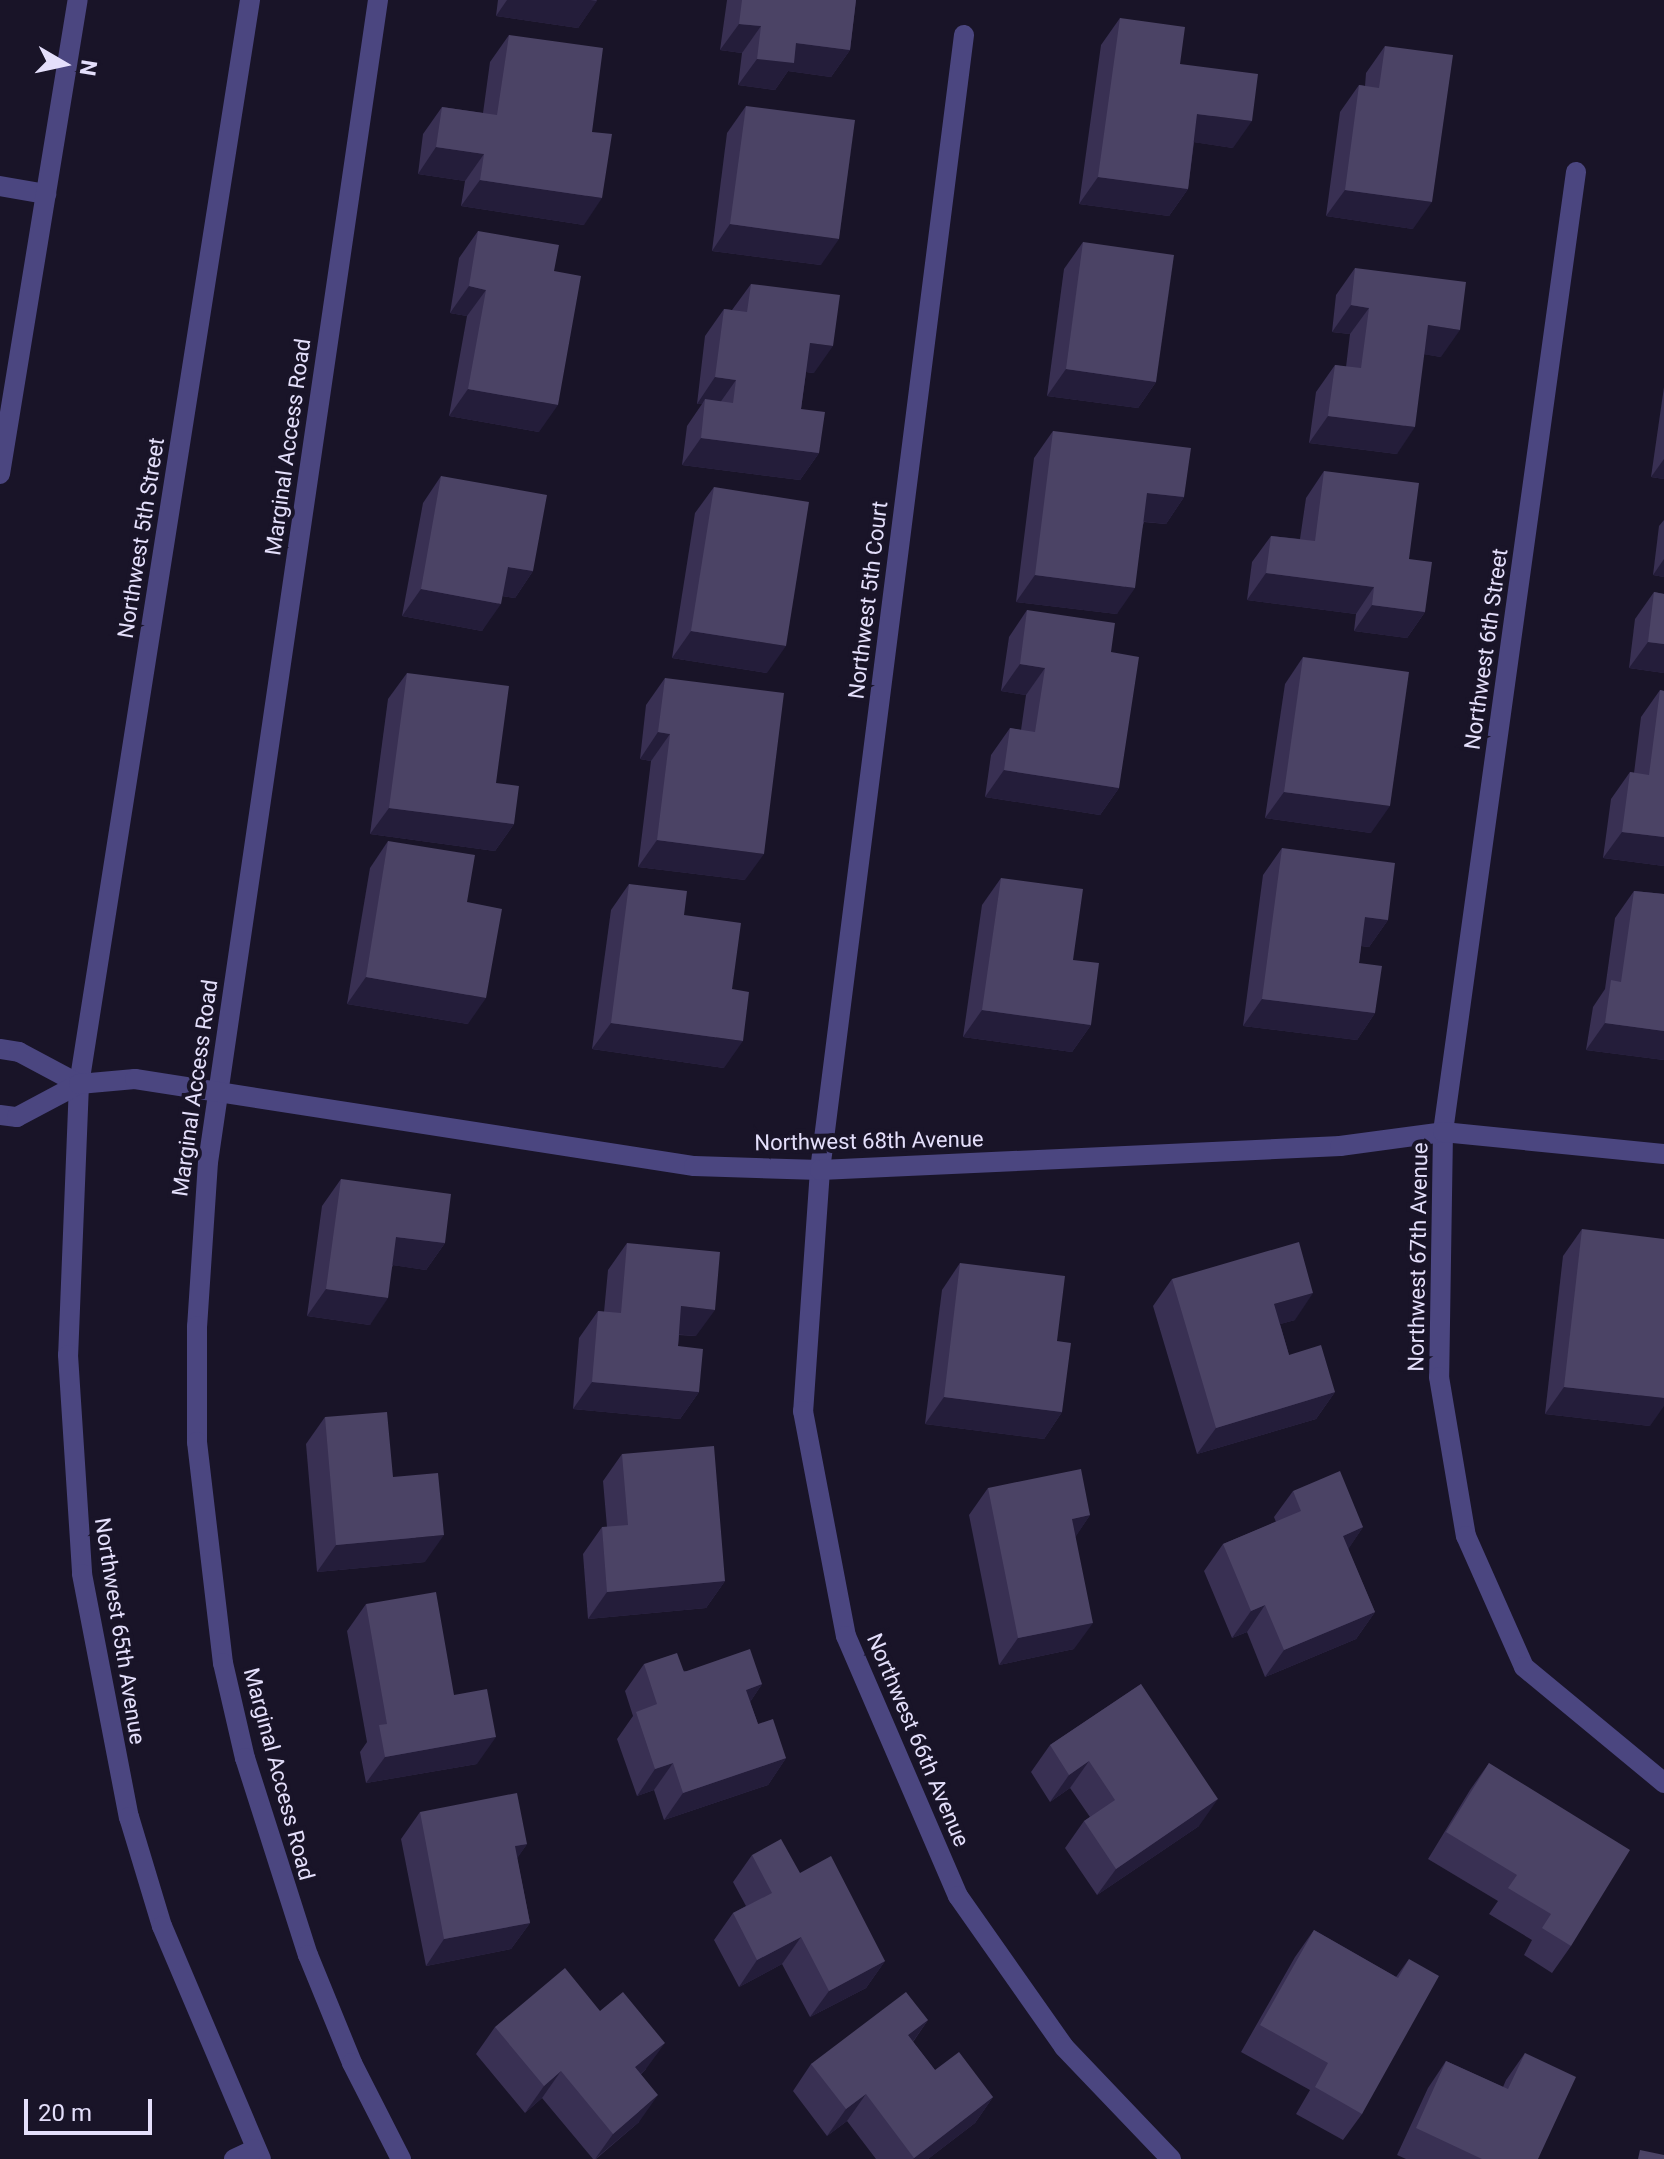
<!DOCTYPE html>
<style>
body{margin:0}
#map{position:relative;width:1664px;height:2159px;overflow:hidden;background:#191428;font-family:Roboto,sans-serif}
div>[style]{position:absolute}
.minor>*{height:20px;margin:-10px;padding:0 10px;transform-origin:10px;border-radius:10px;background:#4b4680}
.wall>*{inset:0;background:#393053}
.shaded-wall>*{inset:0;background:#241d3a}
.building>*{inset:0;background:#4b4365}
span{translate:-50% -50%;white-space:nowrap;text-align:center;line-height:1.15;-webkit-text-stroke:8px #191428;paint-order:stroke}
.street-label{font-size:22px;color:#e4dffb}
.north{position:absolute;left:24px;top:24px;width:80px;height:80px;-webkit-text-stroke:6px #191428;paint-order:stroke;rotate:99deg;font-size:22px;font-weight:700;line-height:32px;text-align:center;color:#e4dffb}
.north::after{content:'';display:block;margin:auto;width:28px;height:36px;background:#e4dffb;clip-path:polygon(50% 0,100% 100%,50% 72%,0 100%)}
.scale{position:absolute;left:24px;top:2099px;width:128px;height:36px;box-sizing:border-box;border:4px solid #e4dffb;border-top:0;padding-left:10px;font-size:24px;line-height:28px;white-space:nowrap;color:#e4dffb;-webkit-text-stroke:6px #191428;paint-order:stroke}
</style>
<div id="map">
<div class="minor">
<i style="left:250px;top:0;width:1097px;rotate:98.96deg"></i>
<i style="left:79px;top:1084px;width:271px;rotate:92.3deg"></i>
<i style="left:68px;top:1355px;width:219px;rotate:86.3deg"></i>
<i style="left:82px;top:1574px;width:248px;rotate:79.1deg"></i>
<i style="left:129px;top:1817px;width:114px;rotate:73.2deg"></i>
<i style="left:162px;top:1926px;width:253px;rotate:67deg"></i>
<i style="left:378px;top:0;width:1174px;rotate:98.32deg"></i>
<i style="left:208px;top:1162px;width:164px;rotate:93.8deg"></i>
<i style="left:197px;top:1326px;width:116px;rotate:90deg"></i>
<i style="left:197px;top:1442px;width:223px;rotate:83.3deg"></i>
<i style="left:223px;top:1663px;width:98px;rotate:77deg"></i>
<i style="left:245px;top:1758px;width:207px;rotate:72.3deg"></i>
<i style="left:308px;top:1955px;width:117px;rotate:67.8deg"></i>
<i style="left:352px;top:2063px;width:108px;rotate:63deg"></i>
<i style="left:964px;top:35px;width:1144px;rotate:97.23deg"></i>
<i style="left:820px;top:1170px;width:242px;rotate:94deg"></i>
<i style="left:803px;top:1411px;width:229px;rotate:79.2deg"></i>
<i style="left:846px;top:1636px;width:283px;rotate:66.7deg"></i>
<i style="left:958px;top:1896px;width:184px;rotate:54.9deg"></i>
<i style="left:1064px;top:2047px;width:155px;rotate:46.3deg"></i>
<i style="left:1576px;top:172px;width:969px;rotate:97.89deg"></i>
<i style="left:1443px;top:1132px;width:245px;rotate:90.9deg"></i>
<i style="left:1439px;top:1377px;width:161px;rotate:80.4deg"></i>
<i style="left:1466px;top:1536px;width:143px;rotate:66.1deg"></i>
<i style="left:1524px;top:1667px;width:182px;rotate:39.6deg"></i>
<i style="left:0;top:186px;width:47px;rotate:9.9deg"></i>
<i style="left:0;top:474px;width:480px;rotate:-80.7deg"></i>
<i style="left:0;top:1049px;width:19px;rotate:9deg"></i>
<i style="left:19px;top:1052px;width:68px;rotate:28.1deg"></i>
<i style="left:0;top:1115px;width:17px;rotate:7deg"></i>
<i style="left:17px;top:1117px;width:70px;rotate:-28deg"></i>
<i style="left:79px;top:1084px;width:56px;rotate:-5.1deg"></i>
<i style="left:135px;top:1079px;width:566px;rotate:8.85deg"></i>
<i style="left:694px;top:1166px;width:126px;rotate:1.8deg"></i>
<i style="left:820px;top:1170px;width:521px;rotate:-2.64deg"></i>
<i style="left:1340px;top:1146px;width:104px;rotate:-7.7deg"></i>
<i style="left:1443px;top:1132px;width:222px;rotate:5.7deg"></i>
<i style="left:234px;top:2159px;width:23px;rotate:-25deg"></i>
</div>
<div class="wall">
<i style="clip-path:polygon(498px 0,597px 0,578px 28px,496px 16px)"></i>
<i style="clip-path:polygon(727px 0,856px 0,850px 50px,831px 77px,788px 71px,775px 90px,738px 85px,742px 53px,720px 50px)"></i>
<i style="clip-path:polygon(1120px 18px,1180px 64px,1233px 148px,1194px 142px,1188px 189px,1169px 216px,1079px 204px,1101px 45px)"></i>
<i style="clip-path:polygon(509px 35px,592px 132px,584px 225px,461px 206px,465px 181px,418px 174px,423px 134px,442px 107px,483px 113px,490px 62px)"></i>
<i style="clip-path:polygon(1385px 46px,1413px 229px,1326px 216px,1340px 112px,1359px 85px,1365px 86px,1366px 73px)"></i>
<i style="clip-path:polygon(746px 106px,821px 265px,712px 251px,727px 133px)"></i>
<i style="clip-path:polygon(478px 231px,554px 271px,539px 432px,449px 416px,467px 316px,450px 313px,459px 258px)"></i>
<i style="clip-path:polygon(1083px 242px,1156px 382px,1138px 408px,1047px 396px,1064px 269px)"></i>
<i style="clip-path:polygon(1355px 268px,1441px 357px,1424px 354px,1397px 454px,1309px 443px,1316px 392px,1335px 365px,1346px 367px,1350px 334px,1332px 332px,1336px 295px)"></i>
<i style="clip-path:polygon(751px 284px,814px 373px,806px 372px,801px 409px,819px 453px,800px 480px,682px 465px,687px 426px,702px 404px,697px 404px,705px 336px,724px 309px,732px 310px)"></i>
<i style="clip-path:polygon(1664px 387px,1664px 479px,1651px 477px)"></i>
<i style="clip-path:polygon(1053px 431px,1184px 497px,1166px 524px,1144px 522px,1117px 614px,1016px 602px,1034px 458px)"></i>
<i style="clip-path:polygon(1324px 471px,1409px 559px,1425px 612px,1407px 638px,1354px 631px,1356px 614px,1247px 600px,1252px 562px,1271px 536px,1300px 539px,1306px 498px)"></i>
<i style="clip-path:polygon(441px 476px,533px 571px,515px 598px,502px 596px,482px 631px,402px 616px,423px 503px)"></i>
<i style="clip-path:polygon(714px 487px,767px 673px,672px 658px,695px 513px)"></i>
<i style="clip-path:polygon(1664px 520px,1664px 577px,1653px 575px,1659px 526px)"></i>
<i style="clip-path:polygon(1654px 592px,1664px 594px,1664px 673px,1629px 668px,1635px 619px)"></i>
<i style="clip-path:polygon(1027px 610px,1111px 652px,1119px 788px,1100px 815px,985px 797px,991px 755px,1010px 728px,1021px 730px,1026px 695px,1001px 691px,1009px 637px)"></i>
<i style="clip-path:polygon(1303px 657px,1371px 833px,1265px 818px,1285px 684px)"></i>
<i style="clip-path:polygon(407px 673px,496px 783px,514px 824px,495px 851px,370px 834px,388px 699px)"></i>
<i style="clip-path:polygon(665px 678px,745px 880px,638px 867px,651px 761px,640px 759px,646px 705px)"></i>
<i style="clip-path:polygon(1660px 690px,1664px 691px,1664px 866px,1603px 858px,1611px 799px,1630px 772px,1634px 773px,1641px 717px)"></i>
<i style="clip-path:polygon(388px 841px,467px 902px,468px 1024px,347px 1004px,370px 868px)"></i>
<i style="clip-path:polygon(1282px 848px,1388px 920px,1369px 947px,1361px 946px,1359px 963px,1375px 1013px,1357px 1040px,1243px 1026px,1263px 875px)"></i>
<i style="clip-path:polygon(1001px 878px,1073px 960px,1091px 1025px,1072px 1052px,963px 1037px,982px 905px)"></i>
<i style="clip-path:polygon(629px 884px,684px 915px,724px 1068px,592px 1049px,611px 910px)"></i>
<i style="clip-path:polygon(1634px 891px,1664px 894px,1664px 1060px,1586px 1050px,1593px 1007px,1605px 989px,1615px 918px)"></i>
<i style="clip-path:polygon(341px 1179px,445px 1243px,426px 1270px,393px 1265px,370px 1325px,307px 1316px,322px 1206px)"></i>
<i style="clip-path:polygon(1582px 1229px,1650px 1426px,1545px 1414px,1563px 1256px)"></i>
<i style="clip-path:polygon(627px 1243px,696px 1336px,679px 1335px,678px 1346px,699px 1392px,680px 1419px,573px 1409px,579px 1338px,598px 1311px,604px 1312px,608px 1270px)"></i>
<i style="clip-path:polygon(960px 1263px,1057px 1341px,1062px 1412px,1044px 1439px,925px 1424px,942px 1290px)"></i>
<i style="clip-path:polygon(1172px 1279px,1295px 1320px,1280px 1324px,1289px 1355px,1335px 1392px,1316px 1419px,1197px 1454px,1153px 1306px)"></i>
<i style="clip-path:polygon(325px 1417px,393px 1477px,425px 1562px,317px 1572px,306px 1444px)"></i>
<i style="clip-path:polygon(622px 1454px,725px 1581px,706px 1608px,588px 1619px,583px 1554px,602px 1527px,607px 1527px,603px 1481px)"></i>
<i style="clip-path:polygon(988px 1488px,1090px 1515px,1075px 1537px,1074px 1649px,999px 1665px,969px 1515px)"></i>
<i style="clip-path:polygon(1293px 1491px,1363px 1527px,1348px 1549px,1375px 1612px,1356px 1639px,1265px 1677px,1247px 1632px,1232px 1638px,1204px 1571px,1223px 1544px,1276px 1522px,1274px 1517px)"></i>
<i style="clip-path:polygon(366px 1604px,454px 1695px,477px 1764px,366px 1783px,360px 1752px,367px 1742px,347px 1631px)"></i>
<i style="clip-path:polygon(644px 1664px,762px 1684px,750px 1702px,758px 1724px,786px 1758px,768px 1785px,664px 1820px,654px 1790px,637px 1796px,617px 1739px,633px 1716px,625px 1691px)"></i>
<i style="clip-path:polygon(1141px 1684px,1199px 1826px,1097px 1895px,1065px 1848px,1084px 1821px,1090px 1817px,1070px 1788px,1050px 1802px,1031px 1772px,1050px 1745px)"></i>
<i style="clip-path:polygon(1489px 1763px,1571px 1946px,1552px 1973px,1524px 1955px,1532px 1940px,1489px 1914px,1498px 1901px,1428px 1859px,1470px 1790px)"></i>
<i style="clip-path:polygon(420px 1812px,527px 1844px,517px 1858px,530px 1923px,511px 1949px,426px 1966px,401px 1839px)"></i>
<i style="clip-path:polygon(752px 1855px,800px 1873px,885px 1961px,866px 1988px,810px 2017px,782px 1964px,739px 1987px,714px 1940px,733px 1913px,746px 1906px,733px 1882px)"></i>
<i style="clip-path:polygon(1314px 1930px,1396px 1977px,1409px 1959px,1362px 2114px,1343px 2140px,1296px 2114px,1310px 2090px,1241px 2052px,1295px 1957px)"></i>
<i style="clip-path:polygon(600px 2011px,646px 2069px,641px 2074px,639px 2122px,596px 2159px,593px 2159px,542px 2098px,525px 2113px,476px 2054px,495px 2027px)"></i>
<i style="clip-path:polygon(928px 2020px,913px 2042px,935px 2070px,993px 2097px,975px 2123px,928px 2159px,876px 2159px,847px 2121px,827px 2136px,793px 2091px,811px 2064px)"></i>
<i style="clip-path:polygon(1525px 2053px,1538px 2159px,1406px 2159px,1397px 2155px,1428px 2088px,1446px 2061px,1503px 2087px,1506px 2080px)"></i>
</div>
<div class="shaded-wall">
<i style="clip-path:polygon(507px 0,590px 0,597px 1px,578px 28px,496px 16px)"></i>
<i style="clip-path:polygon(739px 24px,761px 26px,742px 53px,720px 50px)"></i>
<i style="clip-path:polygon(796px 43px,850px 50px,831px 77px,788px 71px,775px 90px,738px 85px,757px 59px)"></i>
<i style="clip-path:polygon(1197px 114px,1252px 121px,1233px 148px,1179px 140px)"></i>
<i style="clip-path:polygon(436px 147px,484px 154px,465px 181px,418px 174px)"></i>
<i style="clip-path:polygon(1098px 177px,1188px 189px,1169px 216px,1079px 204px)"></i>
<i style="clip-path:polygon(480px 180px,602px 198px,584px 225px,461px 206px)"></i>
<i style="clip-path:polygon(1345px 190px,1432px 202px,1413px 229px,1326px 216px)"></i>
<i style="clip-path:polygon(730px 224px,839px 239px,821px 265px,712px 251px)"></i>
<i style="clip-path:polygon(469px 286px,486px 290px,467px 316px,450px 313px)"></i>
<i style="clip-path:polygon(1351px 305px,1369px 308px,1350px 334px,1332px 332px)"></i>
<i style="clip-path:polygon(1428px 325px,1460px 330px,1441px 357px,1409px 352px)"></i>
<i style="clip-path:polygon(810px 343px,833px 346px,814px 373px,791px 370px)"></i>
<i style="clip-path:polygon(1066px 369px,1156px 382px,1138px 408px,1047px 396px)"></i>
<i style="clip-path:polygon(715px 377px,736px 380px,717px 407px,705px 399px,702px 404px,697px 404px)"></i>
<i style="clip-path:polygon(468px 389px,558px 405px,539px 432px,449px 416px)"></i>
<i style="clip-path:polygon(1328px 416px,1415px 427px,1397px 454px,1309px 443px)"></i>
<i style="clip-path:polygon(701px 438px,819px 453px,800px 480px,682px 465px)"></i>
<i style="clip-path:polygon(1664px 459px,1664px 479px,1651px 477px)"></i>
<i style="clip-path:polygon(1147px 493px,1184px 497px,1166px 524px,1129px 520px)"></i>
<i style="clip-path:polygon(1664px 559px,1664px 577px,1653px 575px)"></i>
<i style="clip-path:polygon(508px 567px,533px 571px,515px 598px,489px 594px)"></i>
<i style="clip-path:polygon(1266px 573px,1374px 587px,1356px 614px,1247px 600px)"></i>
<i style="clip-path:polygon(1035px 575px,1135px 588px,1117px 614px,1016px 602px)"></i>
<i style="clip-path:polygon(421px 589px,501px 604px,482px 631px,402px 616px)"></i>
<i style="clip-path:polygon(1372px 605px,1425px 612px,1407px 638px,1354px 631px)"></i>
<i style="clip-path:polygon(691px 631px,786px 646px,767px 673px,672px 658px)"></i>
<i style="clip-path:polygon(1648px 642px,1664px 644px,1664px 673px,1629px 668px)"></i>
<i style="clip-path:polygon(1020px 664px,1045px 668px,1026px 695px,1001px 691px)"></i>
<i style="clip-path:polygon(658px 732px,670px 734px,651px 761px,640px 759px)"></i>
<i style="clip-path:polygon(1004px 770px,1119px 788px,1100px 815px,985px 797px)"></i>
<i style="clip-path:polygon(1284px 792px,1390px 806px,1371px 833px,1265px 818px)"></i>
<i style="clip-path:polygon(389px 808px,514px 824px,495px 851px,370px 834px)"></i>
<i style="clip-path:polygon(1622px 832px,1664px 837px,1664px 866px,1603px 858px)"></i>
<i style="clip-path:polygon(657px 840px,764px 854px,745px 880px,638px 867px)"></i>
<i style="clip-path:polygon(1365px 917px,1388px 920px,1369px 947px,1346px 944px)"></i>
<i style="clip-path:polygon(366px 977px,486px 998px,468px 1024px,347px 1004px)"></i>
<i style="clip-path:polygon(1262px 999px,1375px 1013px,1357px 1040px,1243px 1026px)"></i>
<i style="clip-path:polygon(982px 1010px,1091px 1025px,1072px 1052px,963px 1037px)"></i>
<i style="clip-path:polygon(611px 1023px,743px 1041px,724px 1068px,592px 1049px)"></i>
<i style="clip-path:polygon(1605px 1023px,1664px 1031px,1664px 1060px,1586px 1050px)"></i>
<i style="clip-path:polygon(396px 1237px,445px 1243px,426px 1270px,378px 1263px)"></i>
<i style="clip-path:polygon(326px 1289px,388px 1298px,370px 1325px,307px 1316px)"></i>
<i style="clip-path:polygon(1313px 1293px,1295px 1320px,1256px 1331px,1274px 1304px)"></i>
<i style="clip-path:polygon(681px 1306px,715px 1310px,696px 1336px,662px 1333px)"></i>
<i style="clip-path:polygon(592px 1382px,699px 1392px,680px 1419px,573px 1409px)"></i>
<i style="clip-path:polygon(1564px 1387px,1664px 1398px,1664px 1406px,1650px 1426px,1545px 1414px)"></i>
<i style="clip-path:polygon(1335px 1392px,1316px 1419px,1197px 1454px,1216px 1428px)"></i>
<i style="clip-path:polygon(944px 1397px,1062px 1412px,1044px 1439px,925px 1424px)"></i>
<i style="clip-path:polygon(1090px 1515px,1072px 1542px,1072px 1519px)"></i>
<i style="clip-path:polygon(1363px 1527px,1345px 1554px,1343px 1536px)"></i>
<i style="clip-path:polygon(444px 1535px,425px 1562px,317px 1572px,336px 1545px)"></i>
<i style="clip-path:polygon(725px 1581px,706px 1608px,588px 1619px,607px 1592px)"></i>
<i style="clip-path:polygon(1265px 1605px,1247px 1632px,1232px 1638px,1251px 1611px)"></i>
<i style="clip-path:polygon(1375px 1612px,1356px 1639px,1265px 1677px,1284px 1650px)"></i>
<i style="clip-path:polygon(1093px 1623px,1074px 1649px,999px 1665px,1018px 1638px)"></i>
<i style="clip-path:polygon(762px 1684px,744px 1711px,746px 1690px)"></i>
<i style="clip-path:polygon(496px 1737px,477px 1764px,366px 1783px,385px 1757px)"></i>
<i style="clip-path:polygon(786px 1758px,768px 1785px,664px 1820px,683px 1793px)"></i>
<i style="clip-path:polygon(1089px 1761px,1070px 1788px,1050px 1802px,1069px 1775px)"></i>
<i style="clip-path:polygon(673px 1763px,654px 1790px,637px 1796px,655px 1769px)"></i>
<i style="clip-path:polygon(1218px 1799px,1199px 1826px,1097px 1895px,1116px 1869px)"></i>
<i style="clip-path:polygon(527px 1844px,509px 1870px,515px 1846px)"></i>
<i style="clip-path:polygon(530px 1923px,511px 1949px,426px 1966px,444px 1939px)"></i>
<i style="clip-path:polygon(801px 1937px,782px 1964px,739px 1987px,757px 1960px)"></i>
<i style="clip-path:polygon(885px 1961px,866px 1988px,810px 2017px,829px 1991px)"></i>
<i style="clip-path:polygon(928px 2020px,909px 2047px,908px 2035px)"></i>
<i style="clip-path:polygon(665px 2043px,646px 2069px,617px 2094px,635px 2067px)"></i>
<i style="clip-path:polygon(561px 2071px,542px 2098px,525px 2113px,544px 2086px)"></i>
<i style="clip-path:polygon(866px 2094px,847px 2121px,827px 2136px,846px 2109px)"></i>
<i style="clip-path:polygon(658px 2095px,639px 2122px,595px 2159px,613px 2134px)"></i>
<i style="clip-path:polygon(993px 2097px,975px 2123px,928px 2159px,913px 2159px)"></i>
</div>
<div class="building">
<i style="clip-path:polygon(742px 0,856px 0,850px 50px,796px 43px,794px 63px,757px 59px,761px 26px,739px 24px)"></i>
<i style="clip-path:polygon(1120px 18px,1185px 27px,1180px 64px,1258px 74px,1252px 121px,1197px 114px,1188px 189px,1098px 177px)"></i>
<i style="clip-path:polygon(509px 35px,603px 48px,592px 132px,612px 134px,602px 198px,480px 180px,484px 154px,436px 147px,442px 107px,497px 115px)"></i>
<i style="clip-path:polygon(1385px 46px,1453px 55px,1432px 202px,1345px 190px,1359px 85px,1379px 88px)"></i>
<i style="clip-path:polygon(746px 106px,855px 120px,839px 239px,730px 224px)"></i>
<i style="clip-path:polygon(478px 231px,559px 245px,554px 271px,581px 276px,558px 405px,468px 389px,486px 290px,469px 286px)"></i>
<i style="clip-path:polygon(1083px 242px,1174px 255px,1156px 382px,1066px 369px)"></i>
<i style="clip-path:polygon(1355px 268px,1466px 282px,1460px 330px,1428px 325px,1415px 427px,1328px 416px,1335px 365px,1361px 368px,1369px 308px,1351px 305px)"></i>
<i style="clip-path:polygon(751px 284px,840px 295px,833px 346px,810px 343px,801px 409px,825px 412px,819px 453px,701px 438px,705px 399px,733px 403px,736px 380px,715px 377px,724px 309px,747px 312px)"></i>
<i style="clip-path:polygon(1053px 431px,1191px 448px,1184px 497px,1147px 493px,1135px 588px,1035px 575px)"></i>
<i style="clip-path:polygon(1324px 471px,1419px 483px,1409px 559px,1432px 562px,1425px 612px,1372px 605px,1374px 587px,1266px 573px,1271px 536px,1315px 541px)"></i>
<i style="clip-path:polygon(441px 476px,547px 495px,533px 571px,508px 567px,501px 604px,421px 589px)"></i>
<i style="clip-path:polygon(714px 487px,809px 502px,786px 646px,691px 631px)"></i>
<i style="clip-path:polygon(1654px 592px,1664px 594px,1664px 644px,1648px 642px)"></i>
<i style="clip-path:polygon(1027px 610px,1115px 623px,1111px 652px,1139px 657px,1119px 788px,1004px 770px,1010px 728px,1035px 732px,1045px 668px,1020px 664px)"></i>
<i style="clip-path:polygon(1303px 657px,1409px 672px,1390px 806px,1284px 792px)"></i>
<i style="clip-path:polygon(407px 673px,509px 686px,496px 783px,519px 786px,514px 824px,389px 808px)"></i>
<i style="clip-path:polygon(665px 678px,784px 693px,764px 854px,657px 840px,670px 734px,658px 732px)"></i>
<i style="clip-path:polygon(1660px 690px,1664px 691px,1664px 837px,1622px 832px,1630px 772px,1649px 775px)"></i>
<i style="clip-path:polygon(388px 841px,475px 855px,467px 902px,502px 909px,486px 998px,366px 977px)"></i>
<i style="clip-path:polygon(1282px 848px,1395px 863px,1388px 920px,1365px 917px,1359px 963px,1382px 966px,1375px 1013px,1262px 999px)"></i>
<i style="clip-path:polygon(1001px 878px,1083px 889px,1073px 960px,1099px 963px,1091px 1025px,982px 1010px)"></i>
<i style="clip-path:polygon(629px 884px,687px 891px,684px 915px,741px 923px,732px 989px,749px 992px,743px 1041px,611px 1023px)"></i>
<i style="clip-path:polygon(1634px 891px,1664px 894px,1664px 1031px,1605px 1023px,1611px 980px,1621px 982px)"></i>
<i style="clip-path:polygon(341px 1179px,451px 1194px,445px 1243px,396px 1237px,388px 1298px,326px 1289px)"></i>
<i style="clip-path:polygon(1582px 1229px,1664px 1239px,1664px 1398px,1564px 1387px)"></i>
<i style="clip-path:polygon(1299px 1242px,1313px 1293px,1274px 1304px,1289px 1355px,1321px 1345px,1335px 1392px,1216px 1428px,1172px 1279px)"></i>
<i style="clip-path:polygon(627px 1243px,720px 1252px,715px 1310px,681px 1306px,678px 1346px,703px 1349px,699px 1392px,592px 1382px,598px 1311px,621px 1313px)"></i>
<i style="clip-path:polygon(960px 1263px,1065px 1276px,1057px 1341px,1071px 1343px,1062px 1412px,944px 1397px)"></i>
<i style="clip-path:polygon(387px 1412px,393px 1477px,438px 1473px,444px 1535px,336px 1545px,325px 1417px)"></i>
<i style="clip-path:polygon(714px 1446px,725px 1581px,607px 1592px,602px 1527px,628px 1525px,622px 1454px)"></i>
<i style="clip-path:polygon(1081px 1469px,1090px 1515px,1072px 1519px,1093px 1623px,1018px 1638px,988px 1488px)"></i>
<i style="clip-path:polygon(1340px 1471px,1363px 1527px,1343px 1536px,1375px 1612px,1284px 1650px,1265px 1605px,1251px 1611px,1223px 1544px,1301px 1511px,1293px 1491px)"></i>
<i style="clip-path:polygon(436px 1592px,454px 1695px,487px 1689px,496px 1737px,385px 1757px,379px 1725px,387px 1724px,366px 1604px)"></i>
<i style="clip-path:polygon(750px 1649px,762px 1684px,746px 1690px,758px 1724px,773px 1719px,786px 1758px,683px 1793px,673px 1763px,655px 1769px,636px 1712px,657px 1704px,644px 1664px,677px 1653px,684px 1672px)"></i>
<i style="clip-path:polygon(1141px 1684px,1218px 1799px,1116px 1869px,1084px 1821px,1115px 1800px,1089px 1761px,1069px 1775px,1050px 1745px)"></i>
<i style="clip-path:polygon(1489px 1763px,1630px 1850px,1571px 1946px,1542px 1928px,1551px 1914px,1508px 1888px,1517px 1875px,1446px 1832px)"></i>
<i style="clip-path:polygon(517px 1793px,527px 1844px,515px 1846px,530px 1923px,444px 1939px,420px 1812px)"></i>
<i style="clip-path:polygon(781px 1839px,800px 1873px,831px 1856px,885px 1961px,829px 1991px,801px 1937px,757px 1960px,733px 1913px,772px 1893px,752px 1855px)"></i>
<i style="clip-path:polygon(1314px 1930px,1398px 1978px,1409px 1959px,1439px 1976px,1362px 2114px,1315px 2087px,1328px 2063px,1260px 2025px)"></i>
<i style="clip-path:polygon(565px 1968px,600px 2011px,623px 1992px,665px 2043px,635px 2067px,658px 2095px,613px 2134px,561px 2071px,544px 2086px,495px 2027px)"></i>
<i style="clip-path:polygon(906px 1992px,928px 2020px,908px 2035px,935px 2070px,959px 2052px,993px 2097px,914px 2158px,866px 2094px,846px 2109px,811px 2064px)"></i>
<i style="clip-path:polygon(1525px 2053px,1576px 2077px,1538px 2159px,1482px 2159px,1416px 2128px,1446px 2061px,1508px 2089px)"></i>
<i style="clip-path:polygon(1640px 2150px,1664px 2155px,1664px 2159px,1638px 2159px)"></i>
</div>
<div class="street-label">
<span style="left:288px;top:447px;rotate:-82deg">Marginal Access Road</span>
<span style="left:141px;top:538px;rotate:-81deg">Northwest 5th Street</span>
<span style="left:868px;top:600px;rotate:-83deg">Northwest 5th Court</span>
<span style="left:1486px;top:649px;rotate:-82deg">Northwest 6th Street</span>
<span style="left:195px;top:1088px;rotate:-82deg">Marginal Access Road</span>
<span style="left:869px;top:1141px;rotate:-1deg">Northwest 68th Avenue</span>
<span style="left:1418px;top:1257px;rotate:-89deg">Northwest 67th Avenue</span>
<span style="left:120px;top:1631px;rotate:81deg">Northwest 65th Avenue</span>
<span style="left:918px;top:1740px;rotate:67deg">Northwest 66th Avenue</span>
<span style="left:279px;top:1774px;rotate:75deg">Marginal Access Road</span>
</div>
<div class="north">N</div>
<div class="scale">20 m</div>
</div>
